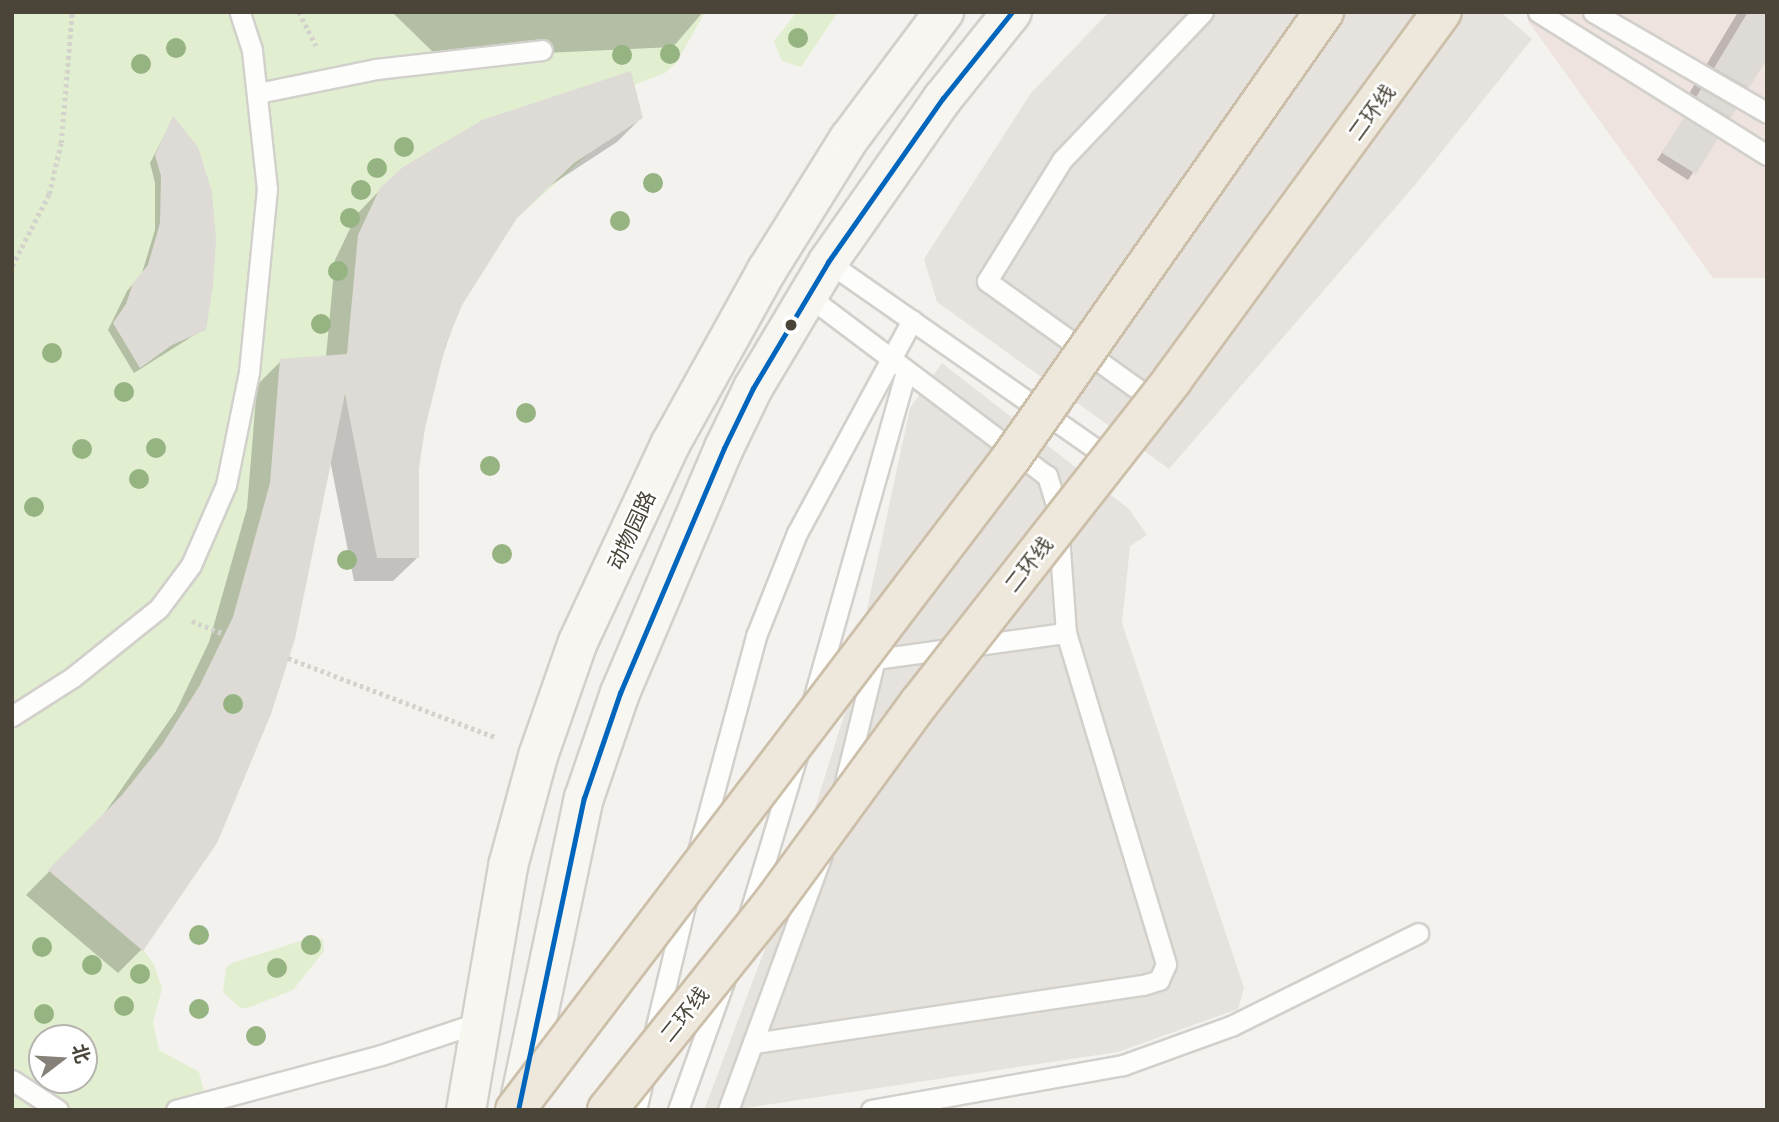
<!DOCTYPE html>
<meta charset="utf-8">
<style>
body{margin:0}
#map{position:relative;width:1779px;height:1122px;overflow:hidden;background:#f4f2ee;font-family:Mulish,"Noto Sans SC",sans-serif}
div>[style]{position:absolute}
.medical>*{inset:0;background:#eee3df}
.green>*{inset:0;background:#e1eecf}
.parking>*{inset:0;background:#e6e3df}
.shadow>*{inset:0;background:#0003}
.building>*{inset:0;background:#dedbd6}
.path>*{height:4.5px;margin-top:-2.25px;transform-origin:0;background:repeating-linear-gradient(90deg,#d3d2cc 0 3.5px,transparent 0 7px)}
.roads{filter:drop-shadow(2px 0 #d2d0cb) drop-shadow(-2px 0 #d2d0cb) drop-shadow(0 2px #d2d0cb) drop-shadow(0 -2px #d2d0cb)}
.lane>*{height:19px;margin:-9.5px;padding:0 9.5px;transform-origin:9.5px;border-radius:9.5px;background:#fdfdfc}
.secondary>*{height:38px;margin:-19px;padding:0 19px;transform-origin:19px;border-radius:19px;background:#f7f6f1}
.bridges{filter:drop-shadow(2px 0 #ccbfa9) drop-shadow(-2px 0 #ccbfa9) drop-shadow(0 2px #ccbfa9) drop-shadow(0 -2px #ccbfa9)}
.highway-bridge>*{height:38px;margin:-19px;padding:0 19px;transform-origin:19px;border-radius:19px;background:#ede8db}
.bus-1>*{height:5px;margin:-2.5px;padding:0 2.5px;transform-origin:2.5px;border-radius:2.5px;background:#0065bd}
.trees>*{width:20px;height:20px;margin:-10px;border-radius:50%;background:#96b382}
.dots>*{width:19px;height:19px;translate:-50% -50%;box-sizing:border-box;border:4px solid #fff;border-radius:50%}
span{translate:-50% -50%;white-space:nowrap;text-align:center;line-height:1.15;-webkit-text-stroke:5px #fff;paint-order:stroke}
.street-label{font-size:21px;color:#4b4439}
.frame{position:absolute;inset:0;border:14px solid #4b4439;pointer-events:none}
.north{position:absolute;left:28px;top:1024px;width:70px;height:70px;box-sizing:border-box;background:#fff;border:2px solid #b7b4b0;border-radius:50%;rotate:73deg;font-size:19px;font-weight:700;line-height:28px;text-align:center;color:#4b4439}
.north::after{content:'';display:block;margin:auto;width:24px;height:32px;background:#868178;clip-path:polygon(50% 0,100% 100%,50% 72%,0 100%)}
</style>
<div id="map">
<div class="medical">
<i style="clip-path:polygon(1533px 12px,1767px 12px,1767px 278px,1713px 278px,1528px 21px)"></i>
</div>
<div class="green">
<i style="clip-path:polygon(evenodd,12px 12px,705px 12px,677px 62px,665px 73px,634px 85px,597px 146px,517px 218px,462px 305px,445px 347px,425px 428px,419px 468px,419px 558px,377px 558px,353px 399px,328px 400px,271px 714px,217px 843px,143px 950px,154px 964px,162px 989px,153px 1022px,159px 1050px,199px 1072px,209px 1110px,12px 1110px,12px 12px,42px 1038px,84px 1038px,84px 1080px,42px 1080px,42px 1038px)"></i>
<i style="clip-path:polygon(797px 12px,838px 12px,801px 67px,782px 61px,774px 41px)"></i>
<i style="clip-path:polygon(316px 936px,323px 940px,324px 951px,293px 990px,248px 1008px,240px 1008px,223px 992px,226px 968px,232px 963px)"></i>
</div>
<div class="parking">
<i style="clip-path:polygon(1109px 12px,1501px 12px,1532px 39px,1415px 185px,1169px 469px,937px 302px,924px 259px,1031px 93px)"></i>
<i style="clip-path:polygon(942px 363px,1129px 509px,1147px 535px,1130px 546px,1122px 623px,1244px 988px,1238px 1009px,1118px 1052px,732px 1110px,704px 1110px,799px 859px,845px 712px,910px 408px)"></i>
</div>
<div class="shadow">
<i style="clip-path:polygon(392px 12px,703px 12px,673px 47px,439px 58px)"></i>
<i style="clip-path:polygon(1738px 12px,1767px 12px,1767px 55px,1747px 87px,1728px 106px,1729px 117px,1723px 123px,1687px 97px)"></i>
<i style="clip-path:polygon(641px 118px,617px 142px,548px 187px,514px 220px,460px 305px,431px 389px,418px 468px,417px 558px,393px 581px,354px 581px,330px 460px,142px 949px,118px 973px,26px 895px,99px 821px,176px 711px,209px 642px,247px 508px,257px 385px,281px 361px,326px 357px,335px 260px,357px 214px,381px 189px)"></i>
<i style="clip-path:polygon(173px 119px,204px 329px,134px 373px,108px 330px,127px 291px,142px 273px,155px 230px,155px 183px,150px 163px)"></i>
<i style="clip-path:polygon(1684px 120px,1715px 139px,1688px 180px,1657px 160px)"></i>
</div>
<div class="building">
<i style="clip-path:polygon(1748px 12px,1767px 12px,1767px 59px,1749px 88px,1714px 68px)"></i>
<i style="clip-path:polygon(631px 71px,643px 118px,574px 163px,517px 218px,462px 305px,445px 347px,425px 428px,419px 468px,419px 558px,377px 558px,345px 394px,295px 639px,271px 714px,217px 843px,143px 951px,48px 870px,122px 795px,162px 745px,200px 685px,233px 617px,270px 483px,280px 359px,347px 354px,358px 235px,380px 188px,403px 167px,482px 120px)"></i>
<i style="clip-path:polygon(1701px 89px,1736px 109px,1731px 118px,1696px 97px)"></i>
<i style="clip-path:polygon(173px 116px,198px 147px,212px 192px,216px 240px,213px 286px,206px 330px,172px 345px,140px 368px,113px 323px,126px 304px,133px 283px,148px 265px,160px 223px,161px 176px,155px 155px)"></i>
<i style="clip-path:polygon(1684px 117px,1718px 139px,1696px 174px,1662px 153px)"></i>
</div>
<div class="path">
<i style="left:299px;top:12px;width:38px;rotate:63deg"></i>
<i style="left:12px;top:266px;width:81px;rotate:-62.8deg"></i>
<i style="left:49px;top:194px;width:52px;rotate:-76.8deg"></i>
<i style="left:61px;top:143px;width:131px;rotate:-85.2deg"></i>
<i style="left:192px;top:621px;width:35px;rotate:22deg"></i>
<i style="left:288px;top:658px;width:224px;rotate:20.9deg"></i>
</div>
<div class="roads">
<div class="lane">
<i style="left:1538px;top:12px;width:270px;rotate:32deg"></i>
<i style="left:1593px;top:12px;width:201px;rotate:30.1deg"></i>
<i style="left:258px;top:93px;width:120px;rotate:-11.5deg"></i>
<i style="left:376px;top:69px;width:167px;rotate:-6.5deg"></i>
<i style="left:828px;top:262px;width:350px;rotate:34.9deg"></i>
<i style="left:1160px;top:405px;width:213px;rotate:-144.4deg"></i>
<i style="left:987px;top:281px;width:142px;rotate:-58.2deg"></i>
<i style="left:1062px;top:160px;width:204px;rotate:-46.4deg"></i>
<i style="left:813px;top:700px;width:342px;rotate:-74.2deg"></i>
<i style="left:12px;top:716px;width:72px;rotate:-32.6deg"></i>
<i style="left:73px;top:677px;width:110px;rotate:-38.7deg"></i>
<i style="left:159px;top:608px;width:54px;rotate:-53.3deg"></i>
<i style="left:191px;top:565px;width:87px;rotate:-66.4deg"></i>
<i style="left:226px;top:485px;width:115px;rotate:-78.5deg"></i>
<i style="left:249px;top:372px;width:184px;rotate:-84.4deg"></i>
<i style="left:267px;top:189px;width:140px;rotate:-96.2deg"></i>
<i style="left:252px;top:50px;width:40px;rotate:-108deg"></i>
<i style="left:844px;top:786px;width:131px;rotate:-76.3deg"></i>
<i style="left:875px;top:659px;width:193px;rotate:-7.8deg"></i>
<i style="left:697px;top:855px;width:227px;rotate:-74.9deg"></i>
<i style="left:756px;top:636px;width:111px;rotate:-68.3deg"></i>
<i style="left:797px;top:533px;width:242px;rotate:-61.6deg"></i>
<i style="left:749px;top:915px;width:166px;rotate:-73.2deg"></i>
<i style="left:653px;top:1039px;width:141px;rotate:-76.5deg"></i>
<i style="left:754px;top:1043px;width:393px;rotate:-8.5deg"></i>
<i style="left:1143px;top:985px;width:17px;rotate:-17deg"></i>
<i style="left:1159px;top:980px;width:17px;rotate:-66deg"></i>
<i style="left:1166px;top:964px;width:346px;rotate:-106.8deg"></i>
<i style="left:1066px;top:633px;width:125px;rotate:-94.1deg"></i>
<i style="left:1057px;top:508px;width:34px;rotate:-107deg"></i>
<i style="left:1047px;top:476px;width:299px;rotate:-143deg"></i>
<i style="left:12px;top:1080px;width:55px;rotate:33.1deg"></i>
<i style="left:176px;top:1110px;width:212px;rotate:-15deg"></i>
<i style="left:381px;top:1055px;width:104px;rotate:-18.4deg"></i>
<i style="left:636px;top:1110px;width:32px;rotate:-77deg"></i>
<i style="left:678px;top:1110px;width:139px;rotate:-70.3deg"></i>
<i style="left:728px;top:1110px;width:272px;rotate:-69.8deg"></i>
<i style="left:871px;top:1110px;width:256px;rotate:-10.1deg"></i>
<i style="left:1123px;top:1065px;width:115px;rotate:-19.9deg"></i>
<i style="left:1231px;top:1026px;width:209px;rotate:-26.4deg"></i>
</div>
<div class="secondary">
<i style="left:466px;top:1110px;width:248px;rotate:-80.2deg"></i>
<i style="left:508px;top:866px;width:114px;rotate:-74.7deg"></i>
<i style="left:538px;top:756px;width:121px;rotate:-70.7deg"></i>
<i style="left:578px;top:642px;width:220px;rotate:-65deg"></i>
<i style="left:671px;top:443px;width:198px;rotate:-61deg"></i>
<i style="left:767px;top:270px;width:155px;rotate:-58deg"></i>
<i style="left:849px;top:139px;width:159px;rotate:-53.2deg"></i>
<i style="left:518px;top:1110px;width:319px;rotate:-78.1deg"></i>
<i style="left:584px;top:798px;width:111px;rotate:-71.1deg"></i>
<i style="left:620px;top:693px;width:266px;rotate:-67deg"></i>
<i style="left:724px;top:448px;width:67px;rotate:-64.2deg"></i>
<i style="left:753px;top:388px;width:147px;rotate:-59.2deg"></i>
<i style="left:828px;top:262px;width:200px;rotate:-55deg"></i>
<i style="left:943px;top:98px;width:110px;rotate:-51.3deg"></i>
</div>
</div>
<div class="bridges">
<div class="highway-bridge">
<i style="left:515px;top:1110px;width:819px;rotate:-52.74deg"></i>
<i style="left:1011px;top:458px;width:545px;rotate:-54.94deg"></i>
<i style="left:607px;top:1110px;width:264px;rotate:-51.3deg"></i>
<i style="left:772px;top:904px;width:250px;rotate:-53.8deg"></i>
<i style="left:920px;top:702px;width:410px;rotate:-51.9deg"></i>
<i style="left:1173px;top:379px;width:455px;rotate:-53.8deg"></i>
</div>
</div>
<div class="bus-1">
<i style="left:518px;top:1110px;width:319px;rotate:-78.1deg"></i>
<i style="left:584px;top:798px;width:111px;rotate:-71.1deg"></i>
<i style="left:620px;top:693px;width:266px;rotate:-67deg"></i>
<i style="left:724px;top:448px;width:67px;rotate:-64.2deg"></i>
<i style="left:753px;top:388px;width:147px;rotate:-59.2deg"></i>
<i style="left:828px;top:262px;width:200px;rotate:-55deg"></i>
<i style="left:943px;top:98px;width:110px;rotate:-51.3deg"></i>
</div>
<div class="trees">
<i style="left:798px;top:38px"></i>
<i style="left:176px;top:48px"></i>
<i style="left:670px;top:54px"></i>
<i style="left:622px;top:55px"></i>
<i style="left:141px;top:64px"></i>
<i style="left:404px;top:147px"></i>
<i style="left:377px;top:168px"></i>
<i style="left:653px;top:183px"></i>
<i style="left:361px;top:190px"></i>
<i style="left:350px;top:218px"></i>
<i style="left:620px;top:221px"></i>
<i style="left:338px;top:271px"></i>
<i style="left:321px;top:324px"></i>
<i style="left:52px;top:353px"></i>
<i style="left:124px;top:392px"></i>
<i style="left:526px;top:413px"></i>
<i style="left:156px;top:448px"></i>
<i style="left:82px;top:449px"></i>
<i style="left:490px;top:466px"></i>
<i style="left:139px;top:479px"></i>
<i style="left:34px;top:507px"></i>
<i style="left:502px;top:554px"></i>
<i style="left:347px;top:560px"></i>
<i style="left:233px;top:704px"></i>
<i style="left:199px;top:935px"></i>
<i style="left:311px;top:945px"></i>
<i style="left:42px;top:947px"></i>
<i style="left:92px;top:965px"></i>
<i style="left:277px;top:968px"></i>
<i style="left:140px;top:974px"></i>
<i style="left:124px;top:1006px"></i>
<i style="left:199px;top:1009px"></i>
<i style="left:44px;top:1014px"></i>
<i style="left:256px;top:1036px"></i>
</div>
<div class="dots">
<i style="left:791px;top:325px;background:#4b4439"></i>
</div>
<div class="street-label">
<span style="left:1371px;top:112px;rotate:-54deg">二环线</span>
<span style="left:631px;top:530px;rotate:-65deg">动物园路</span>
<span style="left:1028px;top:564px;rotate:-52deg">二环线</span>
<span style="left:684px;top:1014px;rotate:-51deg">二环线</span>
</div>
<div class="frame"></div>
<div class="north">北</div>
</div>
